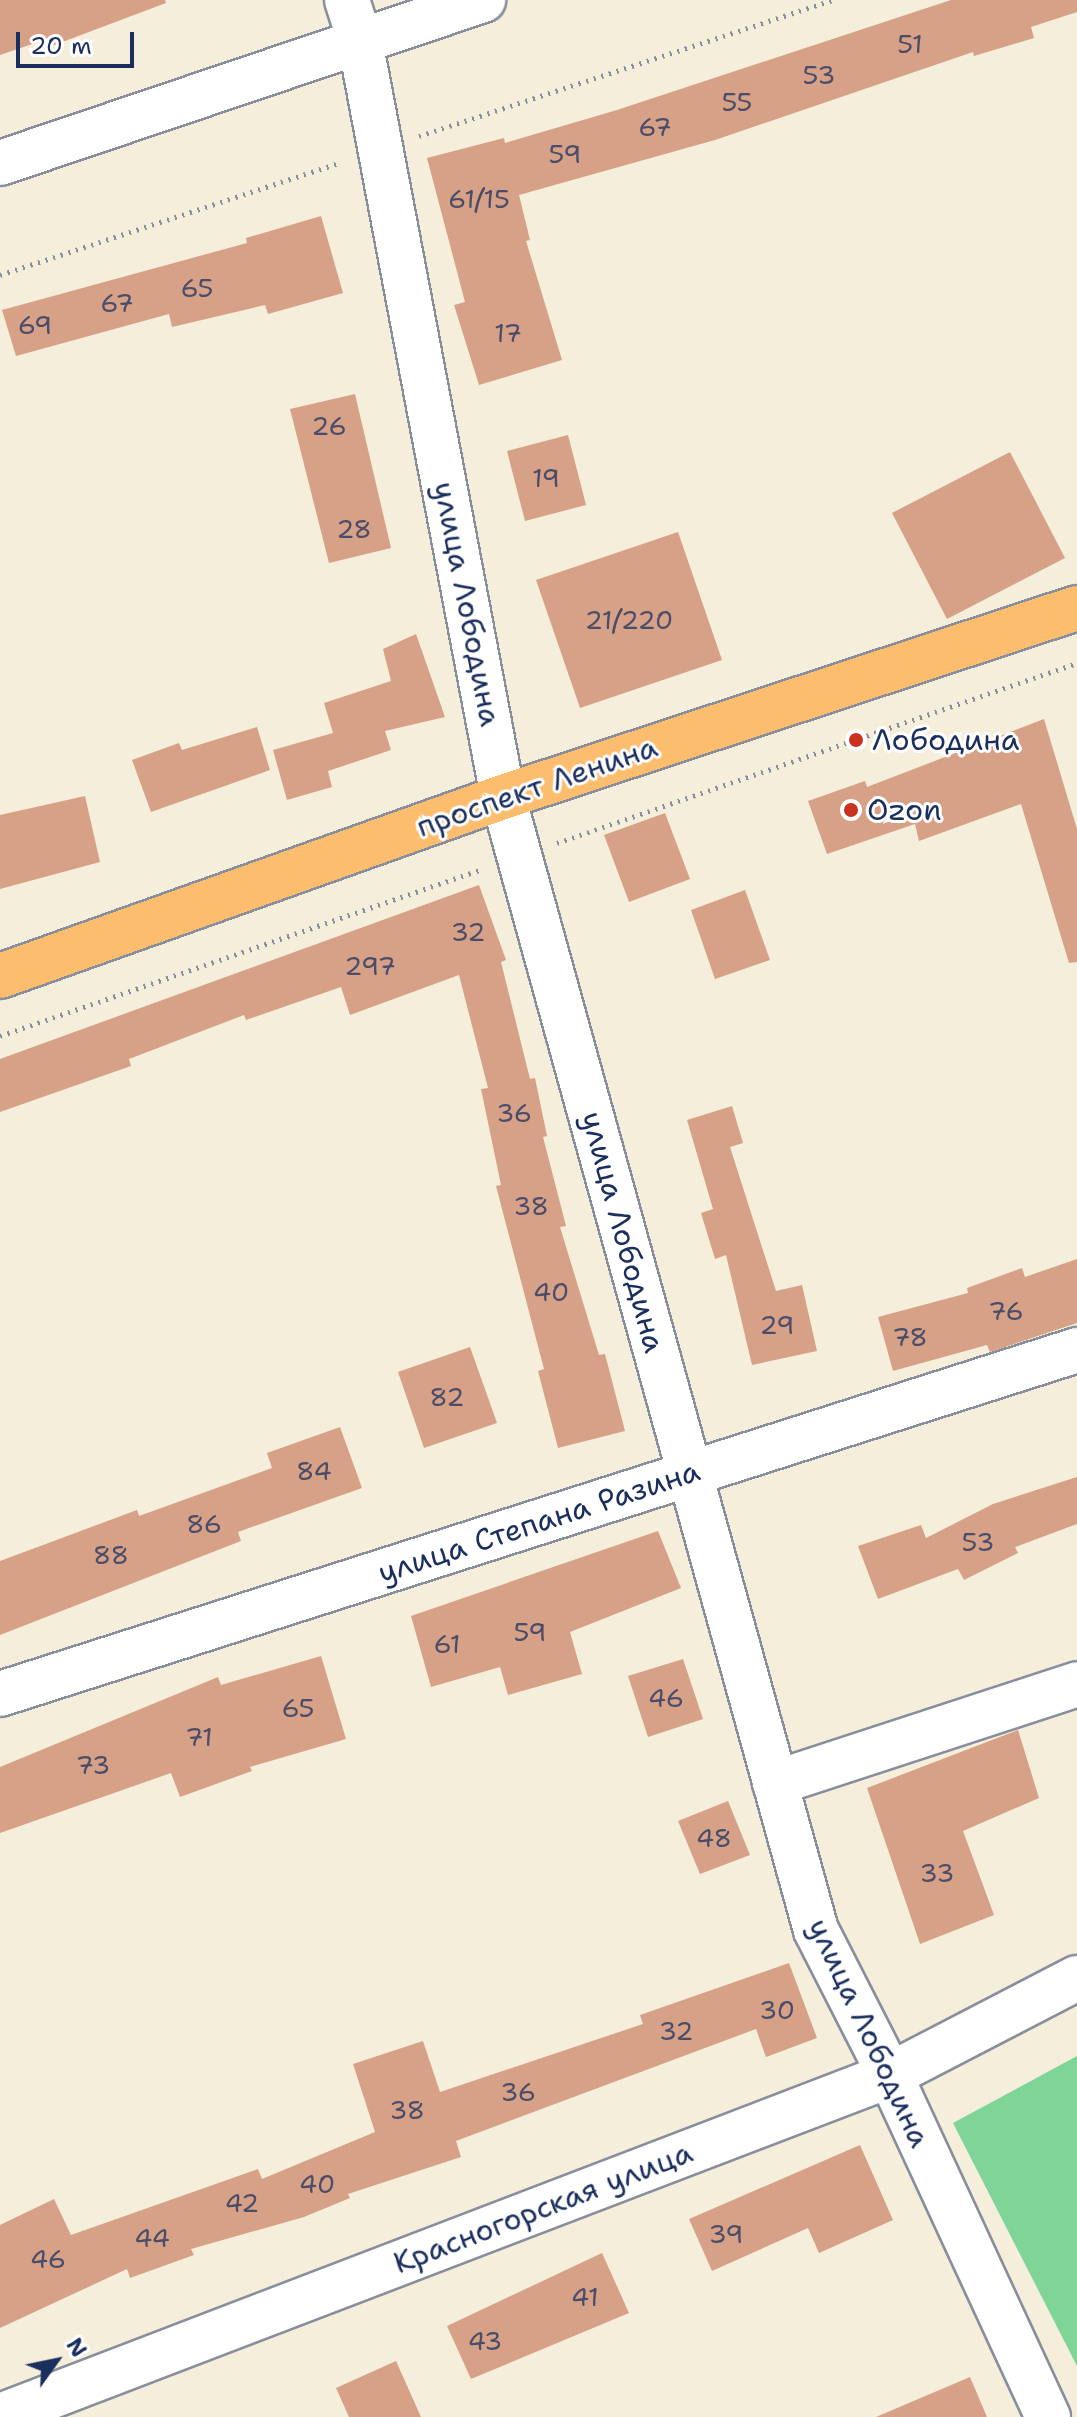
<!DOCTYPE html>
<meta charset="utf-8">
<style>
body{margin:0}
#map{position:relative;width:1077px;height:2417px;overflow:hidden;background:#f4eedb;font-family:"Shantell Sans",sans-serif}
div>[style]{position:absolute}
.green>*{inset:0;background:#7fd498}
.building>*{inset:0;background:#d6a187}
.path>*{height:5px;margin-top:-2.5px;transform-origin:0;background:repeating-linear-gradient(90deg,#888e9c 0 2px,transparent 0 8px)}
.roads{filter:drop-shadow(2px 0 #888e9c) drop-shadow(-2px 0 #888e9c) drop-shadow(0 2px #888e9c) drop-shadow(0 -2px #888e9c)}
.minor>*{height:44px;margin:-22px;padding:0 22px;transform-origin:22px;border-radius:22px;background:#fff}
.major>*{height:44px;margin:-22px;padding:0 22px;transform-origin:22px;border-radius:22px;background:#fcbd6f}
.dots>*{width:22px;height:22px;translate:-50% -50%;box-sizing:border-box;border:4px solid #fff;border-radius:50%}
span{translate:-50% -50%;white-space:nowrap;text-align:center;line-height:1.15;-webkit-text-stroke:6px #fff;paint-order:stroke}
.number-label{font-size:26px;color:#4a4c68}
.number-label span{-webkit-text-stroke-width:0}
.street-label{font-size:30px;color:#1b2f5e}
.poi-label{font-size:30px;color:#1b2f5e}
.left{translate:0 -50%;text-align:left}
.north{position:absolute;left:16px;top:2321px;width:80px;height:80px;-webkit-text-stroke:6px #fff;paint-order:stroke;rotate:57deg;font-size:22px;font-weight:700;line-height:32px;text-align:center;color:#1b2f5e}
.north::after{content:'';display:block;margin:auto;width:28px;height:36px;background:#1b2f5e;clip-path:polygon(50% 0,100% 100%,50% 72%,0 100%)}
.scale{position:absolute;left:16px;top:32px;width:118px;height:36px;box-sizing:border-box;border:4px solid #1b2f5e;border-top:0;padding-left:10px;font-size:24px;line-height:28px;white-space:nowrap;color:#1b2f5e;-webkit-text-stroke:6px #fff;paint-order:stroke}
</style>
<div id="map">
<div class="green">
<i style="clip-path:polygon(1077px 2056px,1077px 2366px,953px 2123px)"></i>
</div>
<div class="building">
<i style="clip-path:polygon(0 0,165px 0,166px 3px,41px 50px,38px 42px,0 55px)"></i>
<i style="clip-path:polygon(951px 0,1077px 0,1077px 12px,1031px 27px,1034px 38px,974px 56px,973px 52px,715px 140px,519px 195px,530px 240px,526px 241px,562px 360px,479px 385px,454px 305px,465px 302px,427px 158px,504px 138px,505px 143px,617px 110px)"></i>
<i style="clip-path:polygon(321px 216px,343px 293px,268px 314px,265px 305px,172px 327px,169px 314px,16px 356px,2px 310px,247px 243px,246px 238px)"></i>
<i style="clip-path:polygon(355px 394px,391px 548px,329px 563px,290px 409px)"></i>
<i style="clip-path:polygon(568px 435px,586px 505px,525px 521px,507px 451px)"></i>
<i style="clip-path:polygon(1010px 452px,1065px 558px,947px 619px,892px 513px)"></i>
<i style="clip-path:polygon(678px 532px,722px 660px,580px 708px,536px 580px)"></i>
<i style="clip-path:polygon(416px 634px,445px 717px,385px 731px,391px 750px,328px 771px,332px 787px,287px 800px,273px 750px,333px 733px,324px 703px,391px 681px,383px 649px)"></i>
<i style="clip-path:polygon(1044px 719px,1077px 829px,1077px 962px,1069px 963px,1021px 804px,919px 841px,915px 824px,827px 854px,808px 801px,865px 781px,867px 787px)"></i>
<i style="clip-path:polygon(257px 727px,270px 770px,151px 812px,132px 760px,179px 743px,182px 750px)"></i>
<i style="clip-path:polygon(85px 796px,100px 862px,0 889px,0 815px)"></i>
<i style="clip-path:polygon(665px 813px,690px 879px,629px 902px,604px 835px)"></i>
<i style="clip-path:polygon(479px 885px,506px 960px,501px 962px,530px 1079px,535px 1078px,547px 1136px,543px 1137px,566px 1226px,560px 1227px,599px 1355px,605px 1354px,625px 1431px,558px 1448px,538px 1371px,544px 1369px,496px 1186px,501px 1185px,481px 1089px,488px 1088px,459px 975px,350px 1015px,341px 987px,246px 1020px,244px 1015px,129px 1059px,131px 1066px,0 1112px,0 1059px)"></i>
<i style="clip-path:polygon(745px 890px,770px 960px,715px 979px,691px 910px)"></i>
<i style="clip-path:polygon(732px 1106px,743px 1143px,730px 1147px,776px 1291px,802px 1285px,817px 1351px,752px 1365px,726px 1255px,715px 1259px,701px 1213px,713px 1209px,687px 1120px)"></i>
<i style="clip-path:polygon(1077px 1259px,1077px 1323px,990px 1352px,987px 1345px,893px 1371px,878px 1317px,968px 1293px,967px 1288px,1022px 1268px,1025px 1277px)"></i>
<i style="clip-path:polygon(470px 1347px,497px 1423px,424px 1448px,398px 1372px)"></i>
<i style="clip-path:polygon(340px 1427px,362px 1488px,238px 1532px,241px 1541px,0 1635px,0 1561px,137px 1510px,139px 1516px,272px 1468px,267px 1453px)"></i>
<i style="clip-path:polygon(1077px 1477px,1077px 1524px,1015px 1547px,1018px 1553px,964px 1580px,958px 1569px,878px 1599px,858px 1546px,921px 1525px,926px 1538px,993px 1504px)"></i>
<i style="clip-path:polygon(658px 1531px,681px 1588px,570px 1632px,582px 1674px,508px 1695px,500px 1667px,431px 1687px,411px 1616px)"></i>
<i style="clip-path:polygon(321px 1656px,346px 1739px,250px 1767px,252px 1771px,180px 1797px,171px 1773px,0 1833px,0 1767px,218px 1677px,221px 1685px)"></i>
<i style="clip-path:polygon(683px 1659px,703px 1719px,648px 1737px,628px 1676px)"></i>
<i style="clip-path:polygon(1018px 1730px,1039px 1798px,963px 1831px,994px 1915px,920px 1944px,867px 1788px)"></i>
<i style="clip-path:polygon(728px 1801px,750px 1855px,700px 1874px,678px 1821px)"></i>
<i style="clip-path:polygon(789px 1963px,817px 2038px,766px 2057px,756px 2029px,456px 2141px,461px 2157px,348px 2194px,350px 2198px,304px 2217px,191px 2249px,194px 2255px,130px 2278px,127px 2269px,0 2328px,0 2225px,54px 2199px,71px 2235px,258px 2169px,262px 2179px,375px 2132px,353px 2064px,423px 2041px,440px 2092px,643px 2024px,640px 2015px)"></i>
<i style="clip-path:polygon(860px 2145px,893px 2220px,819px 2253px,808px 2228px,712px 2271px,689px 2219px)"></i>
<i style="clip-path:polygon(602px 2253px,629px 2313px,471px 2379px,447px 2326px)"></i>
<i style="clip-path:polygon(396px 2361px,421px 2417px,349px 2417px,336px 2388px)"></i>
<i style="clip-path:polygon(970px 2377px,987px 2417px,876px 2417px)"></i>
</div>
<div class="path">
<i style="left:419px;top:136px;width:435px;rotate:-18.2deg"></i>
<i style="left:0;top:275px;width:359px;rotate:-18.3deg"></i>
<i style="left:557px;top:843px;width:550px;rotate:-19.09deg"></i>
<i style="left:0;top:1036px;width:507px;rotate:-19.11deg"></i>
</div>
<div class="roads">
<div class="minor">
<i style="left:347px;top:0;width:43px;rotate:72.4deg"></i>
<i style="left:360px;top:41px;width:769px;rotate:79.29deg"></i>
<i style="left:503px;top:797px;width:1175px;rotate:74.56deg"></i>
<i style="left:816px;top:1930px;width:163px;rotate:63deg"></i>
<i style="left:890px;top:2075px;width:377px;rotate:65.2deg"></i>
<i style="left:0;top:163px;width:510px;rotate:-18.65deg"></i>
<i style="left:0;top:1694px;width:1131px;rotate:-17.71deg"></i>
<i style="left:775px;top:1783px;width:318px;rotate:-18.1deg"></i>
<i style="left:0;top:2416px;width:953px;rotate:-20.96deg"></i>
<i style="left:890px;top:2075px;width:211px;rotate:-27.4deg"></i>
</div>
<div class="major">
<i style="left:0;top:976px;width:534px;rotate:-19.59deg"></i>
<i style="left:503px;top:797px;width:604px;rotate:-18.23deg"></i>
</div>
</div>
<div class="dots">
<i style="left:856px;top:740px;background:#c8321e"></i>
<i style="left:851px;top:810px;background:#c8321e"></i>
</div>
<div class="number-label">
<span style="left:910px;top:44px">51</span>
<span style="left:819px;top:75px">53</span>
<span style="left:737px;top:102px">55</span>
<span style="left:655px;top:127px">67</span>
<span style="left:565px;top:154px">59</span>
<span style="left:479px;top:199px">61/15</span>
<span style="left:197px;top:288px">65</span>
<span style="left:117px;top:303px">67</span>
<span style="left:35px;top:325px">69</span>
<span style="left:508px;top:333px">17</span>
<span style="left:329px;top:426px">26</span>
<span style="left:546px;top:478px">19</span>
<span style="left:354px;top:529px">28</span>
<span style="left:629px;top:620px">21/220</span>
<span style="left:468px;top:932px">32</span>
<span style="left:370px;top:966px">297</span>
<span style="left:514px;top:1113px">36</span>
<span style="left:531px;top:1206px">38</span>
<span style="left:551px;top:1292px">40</span>
<span style="left:1006px;top:1311px">76</span>
<span style="left:777px;top:1325px">29</span>
<span style="left:910px;top:1337px">78</span>
<span style="left:447px;top:1397px">82</span>
<span style="left:314px;top:1471px">84</span>
<span style="left:204px;top:1524px">86</span>
<span style="left:978px;top:1542px">53</span>
<span style="left:111px;top:1555px">88</span>
<span style="left:530px;top:1632px">59</span>
<span style="left:447px;top:1644px">61</span>
<span style="left:666px;top:1698px">46</span>
<span style="left:298px;top:1708px">65</span>
<span style="left:199px;top:1737px">71</span>
<span style="left:93px;top:1765px">73</span>
<span style="left:714px;top:1838px">48</span>
<span style="left:937px;top:1873px">33</span>
<span style="left:777px;top:2010px">30</span>
<span style="left:676px;top:2031px">32</span>
<span style="left:518px;top:2092px">36</span>
<span style="left:407px;top:2110px">38</span>
<span style="left:317px;top:2184px">40</span>
<span style="left:242px;top:2203px">42</span>
<span style="left:726px;top:2234px">39</span>
<span style="left:152px;top:2238px">44</span>
<span style="left:48px;top:2259px">46</span>
<span style="left:585px;top:2297px">41</span>
<span style="left:485px;top:2341px">43</span>
</div>
<div class="street-label">
<span style="left:467px;top:604px;rotate:79deg">улица Лободина</span>
<span style="left:537px;top:787px;rotate:-19deg">проспект Ленина</span>
<span style="left:623px;top:1232px;rotate:75deg">улица Лободина</span>
<span style="left:539px;top:1522px;rotate:-18deg">улица Степана Разина</span>
<span style="left:869px;top:2033px;rotate:65deg">улица Лободина</span>
<span style="left:543px;top:2208px;rotate:-21deg">Красногорская улица</span>
</div>
<div class="poi-label">
<span class="left" style="left:872px;top:740px">Лободина</span>
<span class="left" style="left:867px;top:810px">Ozon</span>
</div>
<div class="north">N</div>
<div class="scale">20 m</div>
</div>
